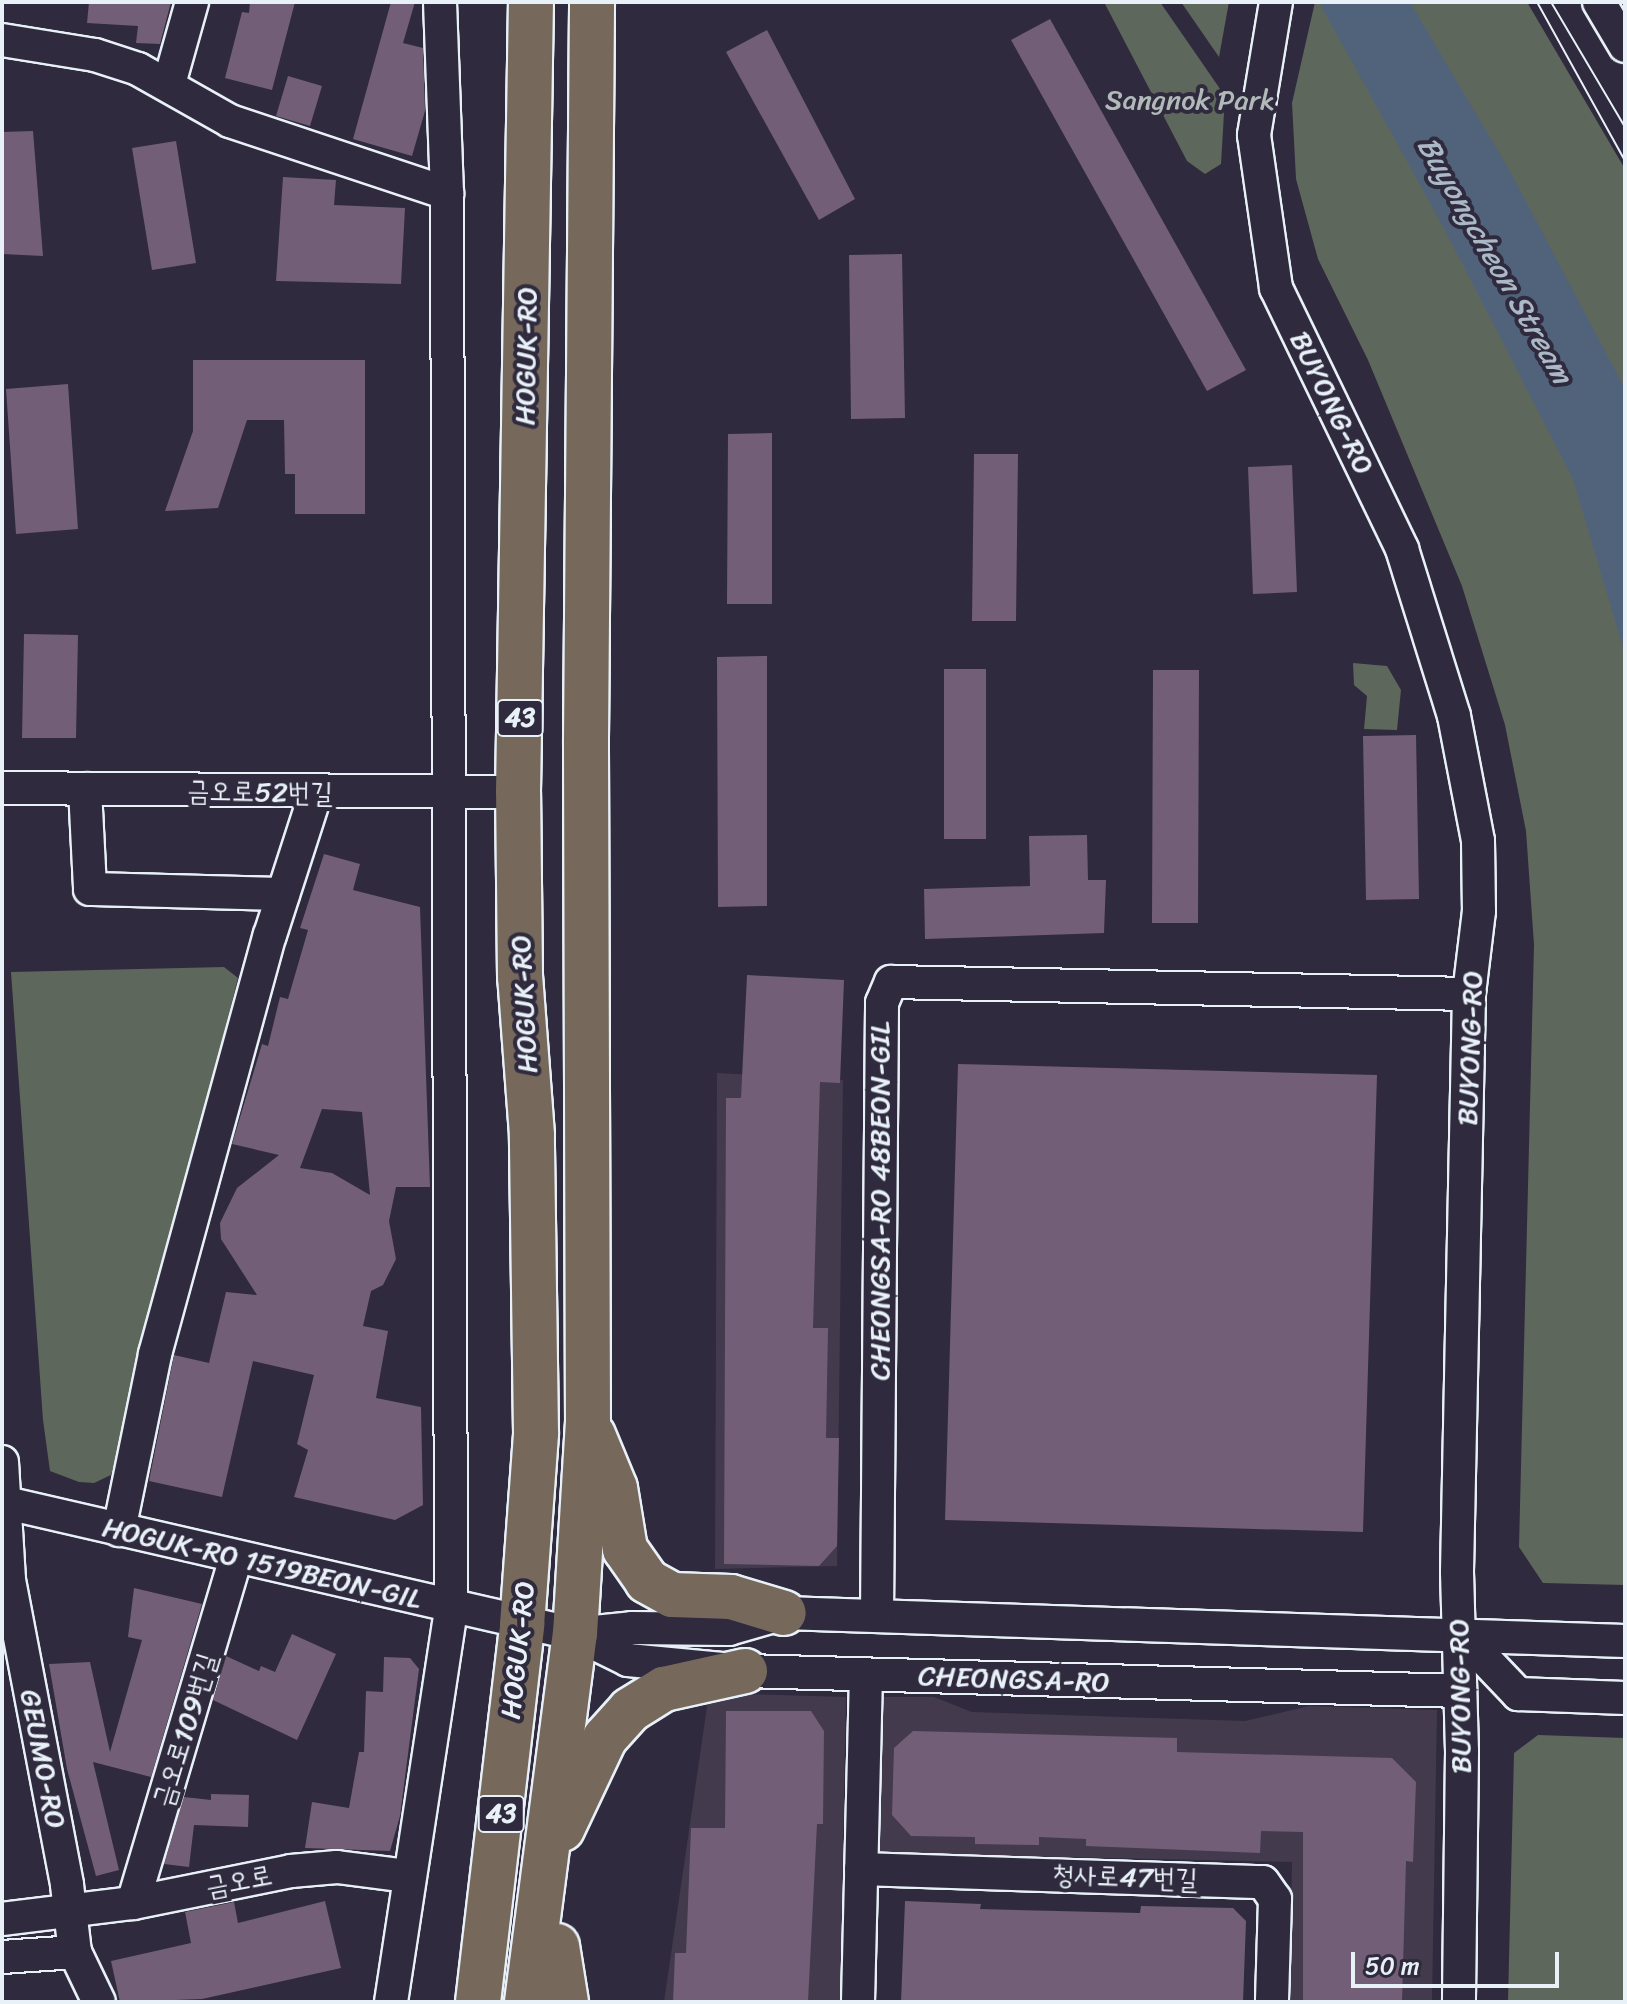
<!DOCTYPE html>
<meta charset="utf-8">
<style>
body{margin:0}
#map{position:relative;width:1627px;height:2004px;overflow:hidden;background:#2f2a3d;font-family:Sriracha,"Poor Story",sans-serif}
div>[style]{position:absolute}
.built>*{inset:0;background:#433a4e}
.green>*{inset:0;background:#5e675b}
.water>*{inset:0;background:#50637b}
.building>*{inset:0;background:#725e77}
.roads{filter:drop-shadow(2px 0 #e8f1f8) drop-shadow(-2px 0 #e8f1f8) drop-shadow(0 2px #e8f1f8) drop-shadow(0 -2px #e8f1f8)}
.street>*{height:32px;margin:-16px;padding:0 16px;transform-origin:16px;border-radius:16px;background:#2f2a3d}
.primary>*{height:44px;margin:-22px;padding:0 22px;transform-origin:22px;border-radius:22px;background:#76695c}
.tram>*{height:2px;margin:-1px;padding:0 1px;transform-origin:1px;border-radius:1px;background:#e8f1f8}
span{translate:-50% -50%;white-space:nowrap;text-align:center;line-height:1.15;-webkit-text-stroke:8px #2f2a3d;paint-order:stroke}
.shield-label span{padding:2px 6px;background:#2f2a3d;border:2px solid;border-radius:6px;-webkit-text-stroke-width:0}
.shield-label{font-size:26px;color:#e8f1f8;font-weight:700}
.park-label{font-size:28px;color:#b1bab9}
.street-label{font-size:28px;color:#e8f1f8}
.water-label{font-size:30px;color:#abb8c6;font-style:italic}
.frame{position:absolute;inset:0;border:4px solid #e8f1f8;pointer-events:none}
.scale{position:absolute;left:1351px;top:1952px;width:208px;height:36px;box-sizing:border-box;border:4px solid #e8f1f8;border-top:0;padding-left:10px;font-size:24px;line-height:28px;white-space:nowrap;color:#e8f1f8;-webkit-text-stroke:6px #2f2a3d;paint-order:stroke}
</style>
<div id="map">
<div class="built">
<i style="clip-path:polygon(717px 1073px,843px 1080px,837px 1566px,715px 1569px)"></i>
<i style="clip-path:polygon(709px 1693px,846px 1697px,840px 2002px,664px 2002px)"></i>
<i style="clip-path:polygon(882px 1697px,934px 1697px,972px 1712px,1245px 1721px,1309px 1706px,1437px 1710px,1432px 2002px,1289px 2002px,1292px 1862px,878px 1853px)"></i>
</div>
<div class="green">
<i style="clip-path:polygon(1104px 2px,1160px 2px,1225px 96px,1221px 164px,1205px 174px,1187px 161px)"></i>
<i style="clip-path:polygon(1181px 2px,1229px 2px,1219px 57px)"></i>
<i style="clip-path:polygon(1315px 2px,1527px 2px,1625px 169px,1625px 1585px,1543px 1583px,1519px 1547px,1534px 945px,1526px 831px,1505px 725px,1462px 586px,1368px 360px,1318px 259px,1296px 179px,1292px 103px)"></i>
<i style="clip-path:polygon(1353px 663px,1387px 666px,1401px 690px,1397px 730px,1364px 729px,1367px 696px,1354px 685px)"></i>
<i style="clip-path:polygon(224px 967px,238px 978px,115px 1461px,111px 1475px,94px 1483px,79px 1482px,50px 1471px,43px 1420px,11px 972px)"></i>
<i style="clip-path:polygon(1538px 1735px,1625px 1738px,1625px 2002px,1508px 2002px,1514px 1753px)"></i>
</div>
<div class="water">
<i style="clip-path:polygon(1319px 2px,1410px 2px,1511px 173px,1625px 389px,1625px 654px,1573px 479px,1446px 232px)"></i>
</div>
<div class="building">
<i style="clip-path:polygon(89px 2px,171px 2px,160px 44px,136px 43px,138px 26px,87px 23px)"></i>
<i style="clip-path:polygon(250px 2px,295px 2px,272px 90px,225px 78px,242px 12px,249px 13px)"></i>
<i style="clip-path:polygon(391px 2px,415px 2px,403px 43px,423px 48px,425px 111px,412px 156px,353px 139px)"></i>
<i style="clip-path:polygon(1050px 19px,1246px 370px,1207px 391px,1011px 40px)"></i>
<i style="clip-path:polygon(767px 30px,855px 199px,819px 220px,726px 52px)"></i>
<i style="clip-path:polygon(288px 76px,322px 86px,310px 126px,276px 116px)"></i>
<i style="clip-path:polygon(33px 131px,43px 256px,2px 254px,2px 132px)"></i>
<i style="clip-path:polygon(176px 141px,196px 263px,152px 270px,132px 148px)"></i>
<i style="clip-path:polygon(283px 177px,336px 180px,334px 205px,405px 208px,401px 284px,276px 281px)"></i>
<i style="clip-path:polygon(902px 254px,905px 418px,851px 419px,849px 255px)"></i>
<i style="clip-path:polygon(193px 360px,365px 360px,365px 514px,295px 514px,295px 474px,285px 474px,284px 420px,247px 420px,218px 508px,165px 511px,193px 431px)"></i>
<i style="clip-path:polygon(68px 384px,78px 529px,16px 534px,6px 389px)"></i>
<i style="clip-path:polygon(772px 433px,772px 604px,727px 604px,728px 434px)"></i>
<i style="clip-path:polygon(974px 454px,1018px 454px,1016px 621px,972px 621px)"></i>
<i style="clip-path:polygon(1292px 465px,1297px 592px,1253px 594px,1248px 467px)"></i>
<i style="clip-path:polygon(24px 634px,78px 635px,76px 738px,22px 738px)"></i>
<i style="clip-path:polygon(767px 656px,767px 906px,718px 907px,717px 657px)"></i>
<i style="clip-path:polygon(944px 669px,986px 669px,986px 839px,944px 839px)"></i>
<i style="clip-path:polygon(1153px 670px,1199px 670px,1198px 923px,1152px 923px)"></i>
<i style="clip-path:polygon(1416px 735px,1419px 899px,1366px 900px,1363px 736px)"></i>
<i style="clip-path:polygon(1087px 835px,1088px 880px,1106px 880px,1104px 933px,925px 939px,924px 889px,1030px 886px,1029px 836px)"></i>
<i style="clip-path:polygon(evenodd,324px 854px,360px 864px,353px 890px,420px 907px,430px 1187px,396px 1187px,389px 1221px,396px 1259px,383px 1285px,371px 1291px,363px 1326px,388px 1331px,376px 1398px,421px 1407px,423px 1505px,395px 1520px,294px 1497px,308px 1450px,297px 1444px,314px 1375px,253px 1361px,222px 1497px,149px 1481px,174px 1355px,209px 1363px,226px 1292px,257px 1295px,221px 1239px,220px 1223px,237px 1188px,279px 1155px,232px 1144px,262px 1044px,268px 1046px,280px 997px,288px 999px,308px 930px,300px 928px,324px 854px,322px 1109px,362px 1112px,370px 1195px,332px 1173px,300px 1168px,322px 1109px)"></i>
<i style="clip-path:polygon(747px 975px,844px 980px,840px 1083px,820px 1082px,813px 1328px,828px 1328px,826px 1438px,839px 1438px,837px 1546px,819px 1566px,724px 1564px,726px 1098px,741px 1098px)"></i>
<i style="clip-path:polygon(958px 1064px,1377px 1075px,1363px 1532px,945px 1520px)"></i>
<i style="clip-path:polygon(134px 1588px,202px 1604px,151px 1777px,93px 1762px,119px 1870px,96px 1876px,67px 1769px,49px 1664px,90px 1662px,110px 1752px,142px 1640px,128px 1637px)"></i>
<i style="clip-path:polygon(292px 1634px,336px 1654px,297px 1740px,213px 1700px,226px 1656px,259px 1671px,261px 1666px,275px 1672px)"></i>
<i style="clip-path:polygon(384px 1657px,410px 1658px,419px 1669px,400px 1816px,390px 1851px,305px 1848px,312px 1802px,349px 1808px,359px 1752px,364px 1752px,366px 1691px,383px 1692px)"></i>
<i style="clip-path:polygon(726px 1711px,811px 1711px,824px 1731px,823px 1824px,817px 1824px,808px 2002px,673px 2002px,675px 1953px,686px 1953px,691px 1828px,725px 1828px)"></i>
<i style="clip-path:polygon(913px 1731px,1177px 1738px,1177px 1752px,1392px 1758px,1416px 1782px,1413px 1862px,1406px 1861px,1402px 2002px,1303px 2002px,1303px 1832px,1261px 1831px,1260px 1853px,1086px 1846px,1086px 1839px,1039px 1837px,1039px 1845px,975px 1844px,975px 1837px,911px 1836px,892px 1815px,894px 1748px)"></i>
<i style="clip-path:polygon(211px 1794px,249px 1795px,248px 1827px,194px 1825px,189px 1867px,164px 1864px,184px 1797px,211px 1800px)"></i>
<i style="clip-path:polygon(325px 1901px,341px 1968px,202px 1999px,120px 2002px,111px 1961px,191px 1943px,185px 1912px,234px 1902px,238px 1923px)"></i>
<i style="clip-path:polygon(905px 1901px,981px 1904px,980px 1909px,1140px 1913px,1141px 1906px,1233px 1908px,1246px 1921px,1243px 2002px,901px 2002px)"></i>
</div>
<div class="roads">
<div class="street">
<i style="left:1276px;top:2px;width:135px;rotate:99.4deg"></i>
<i style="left:1254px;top:135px;width:155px;rotate:81.8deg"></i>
<i style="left:1276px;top:288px;width:290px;rotate:64.2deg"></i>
<i style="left:1402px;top:549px;width:175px;rotate:72.7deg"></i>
<i style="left:1454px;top:716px;width:127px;rotate:79.1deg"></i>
<i style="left:1478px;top:841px;width:70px;rotate:89.2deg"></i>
<i style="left:1479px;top:911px;width:84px;rotate:96.9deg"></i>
<i style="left:1469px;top:994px;width:578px;rotate:91.19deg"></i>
<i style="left:1457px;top:1572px;width:180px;rotate:88.4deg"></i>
<i style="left:1462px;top:1752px;width:250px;rotate:90.7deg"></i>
<i style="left:1599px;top:2px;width:51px;rotate:59.4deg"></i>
<i style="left:2px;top:40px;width:94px;rotate:9.2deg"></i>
<i style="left:95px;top:55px;width:45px;rotate:18deg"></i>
<i style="left:138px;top:69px;width:106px;rotate:29.5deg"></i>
<i style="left:230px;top:121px;width:229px;rotate:18.4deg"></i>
<i style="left:447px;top:193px;width:191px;rotate:-92.1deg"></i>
<i style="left:169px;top:84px;width:85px;rotate:-74.3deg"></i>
<i style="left:2px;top:788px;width:516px;rotate:0.44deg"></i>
<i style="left:85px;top:789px;width:100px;rotate:87.1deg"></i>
<i style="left:90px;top:889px;width:193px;rotate:1.5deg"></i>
<i style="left:2px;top:1462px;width:118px;rotate:86.6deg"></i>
<i style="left:9px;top:1580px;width:310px;rotate:79.2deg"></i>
<i style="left:67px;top:1885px;width:67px;rotate:83.2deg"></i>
<i style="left:75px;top:1952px;width:55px;rotate:64.4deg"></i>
<i style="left:2px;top:1502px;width:588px;rotate:12.97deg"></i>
<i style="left:575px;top:1634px;width:57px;rotate:-6deg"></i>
<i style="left:632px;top:1628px;width:97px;rotate:0.6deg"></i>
<i style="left:729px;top:1629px;width:57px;rotate:-16.2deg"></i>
<i style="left:784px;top:1613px;width:841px;rotate:1.91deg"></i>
<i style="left:119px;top:1530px;width:180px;rotate:-78.4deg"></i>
<i style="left:155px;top:1354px;width:434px;rotate:-74.7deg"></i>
<i style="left:270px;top:935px;width:149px;rotate:-72.1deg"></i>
<i style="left:877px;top:1616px;width:613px;rotate:-89.53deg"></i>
<i style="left:882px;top:1003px;width:23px;rotate:-67deg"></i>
<i style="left:891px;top:982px;width:578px;rotate:1.19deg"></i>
<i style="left:1459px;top:1632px;width:86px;rotate:46.4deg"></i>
<i style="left:1518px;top:1694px;width:107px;rotate:2.1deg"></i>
<i style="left:575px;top:1634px;width:59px;rotate:26.1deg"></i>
<i style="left:628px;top:1660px;width:118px;rotate:5.4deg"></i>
<i style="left:745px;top:1671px;width:715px;rotate:1.6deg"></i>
<i style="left:861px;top:1869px;width:402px;rotate:1.9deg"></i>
<i style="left:1263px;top:1882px;width:21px;rotate:55deg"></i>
<i style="left:1275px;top:1899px;width:103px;rotate:91.7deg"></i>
<i style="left:133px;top:1903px;width:361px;rotate:-73.4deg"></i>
<i style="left:2px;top:1919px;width:132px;rotate:-7deg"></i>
<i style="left:133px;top:1903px;width:161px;rotate:-11.4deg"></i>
<i style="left:291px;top:1871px;width:46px;rotate:-5deg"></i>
<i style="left:337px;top:1867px;width:72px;rotate:7.2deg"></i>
<i style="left:2px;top:1957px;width:73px;rotate:-3.9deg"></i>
<i style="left:391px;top:2002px;width:399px;rotate:-81.3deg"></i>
<i style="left:451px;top:1608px;width:1415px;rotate:-90.16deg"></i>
<i style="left:858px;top:2002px;width:327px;rotate:-88.6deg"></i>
</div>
<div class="primary">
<i style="left:593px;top:1435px;width:57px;rotate:67.5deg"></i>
<i style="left:615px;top:1488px;width:62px;rotate:80.7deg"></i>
<i style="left:625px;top:1549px;width:39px;rotate:55deg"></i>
<i style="left:647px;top:1581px;width:29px;rotate:29deg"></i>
<i style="left:672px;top:1595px;width:59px;rotate:1.9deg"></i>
<i style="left:731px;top:1597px;width:55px;rotate:16.8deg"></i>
<i style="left:562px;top:1829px;width:101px;rotate:-64.7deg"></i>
<i style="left:605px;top:1738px;width:38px;rotate:-48deg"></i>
<i style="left:630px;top:1710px;width:40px;rotate:-32deg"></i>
<i style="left:664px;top:1689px;width:83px;rotate:-12.5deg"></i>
<i style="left:557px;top:1946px;width:57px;rotate:80.9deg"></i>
<i style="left:478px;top:2002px;width:380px;rotate:-83.3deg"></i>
<i style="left:522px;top:1625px;width:193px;rotate:-85.8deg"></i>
<i style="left:536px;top:1433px;width:298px;rotate:-90.8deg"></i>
<i style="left:532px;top:1135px;width:158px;rotate:-94.3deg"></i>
<i style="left:520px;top:977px;width:185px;rotate:-90.6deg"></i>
<i style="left:518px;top:792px;width:790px;rotate:-89.06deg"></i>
<i style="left:527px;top:2002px;width:371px;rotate:-82.6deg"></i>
<i style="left:575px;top:1634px;width:211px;rotate:-86.5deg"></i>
<i style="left:588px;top:1423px;width:684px;rotate:-90.17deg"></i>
<i style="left:586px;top:739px;width:737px;rotate:-89.53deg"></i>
</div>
</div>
<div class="tram">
<i style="left:1537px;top:2px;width:182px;rotate:61deg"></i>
<i style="left:1551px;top:2px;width:145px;rotate:59.4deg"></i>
</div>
<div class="shield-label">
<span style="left:520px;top:718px">43</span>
<span style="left:501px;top:1814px">43</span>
</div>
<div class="park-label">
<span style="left:1190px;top:100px">Sangnok Park</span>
</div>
<div class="street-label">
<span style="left:526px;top:356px;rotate:-89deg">HOGUK-RO</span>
<span style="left:1332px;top:403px;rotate:64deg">BUYONG-RO</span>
<span style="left:260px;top:792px;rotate:1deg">금오로52번길</span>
<span style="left:524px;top:1004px;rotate:-93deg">HOGUK-RO</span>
<span style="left:1470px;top:1048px;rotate:-88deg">BUYONG-RO</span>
<span style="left:880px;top:1201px;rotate:-90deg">CHEONGSA-RO 48BEON-GIL</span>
<span style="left:262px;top:1563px;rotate:13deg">HOGUK-RO 1519BEON-GIL</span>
<span style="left:518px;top:1650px;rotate:-84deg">HOGUK-RO</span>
<span style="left:1014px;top:1679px;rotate:2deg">CHEONGSA-RO</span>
<span style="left:1460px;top:1696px;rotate:-91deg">BUYONG-RO</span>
<span style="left:185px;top:1730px;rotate:-73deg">금오로109번길</span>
<span style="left:43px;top:1759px;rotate:79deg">GEUMO-RO</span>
<span style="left:1125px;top:1877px;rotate:2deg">청사로47번길</span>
<span style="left:239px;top:1881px;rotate:-11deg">금오로</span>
</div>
<div class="water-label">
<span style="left:1495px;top:260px;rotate:60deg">Buyongcheon Stream</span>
</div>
<div class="frame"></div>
<div class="scale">50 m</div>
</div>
